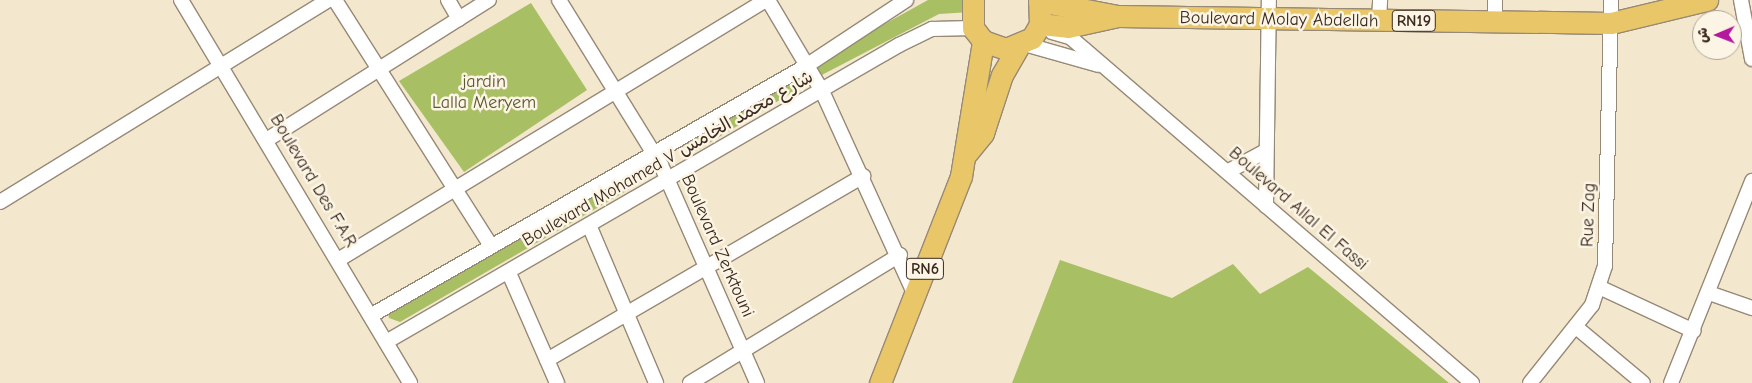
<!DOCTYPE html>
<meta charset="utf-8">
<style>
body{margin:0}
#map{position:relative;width:1752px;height:383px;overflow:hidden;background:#f3e8ce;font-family:"Comic Neue","Playpen Sans Arabic",sans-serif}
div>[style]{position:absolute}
.green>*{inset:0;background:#a8bf64}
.roads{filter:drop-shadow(1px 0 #978976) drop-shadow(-1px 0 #978976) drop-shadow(0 1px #978976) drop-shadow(0 -1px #978976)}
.street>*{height:14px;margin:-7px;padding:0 7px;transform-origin:7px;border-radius:7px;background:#fff}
.primary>*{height:21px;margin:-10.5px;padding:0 10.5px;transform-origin:10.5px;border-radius:10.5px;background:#e9c769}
span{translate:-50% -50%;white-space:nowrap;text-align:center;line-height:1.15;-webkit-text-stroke:5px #fcf5e5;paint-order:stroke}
.shield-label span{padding:1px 4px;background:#fcf5e5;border:1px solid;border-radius:4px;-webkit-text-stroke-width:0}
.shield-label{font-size:16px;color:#3b2a1e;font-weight:700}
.street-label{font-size:18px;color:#3b2a1e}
.park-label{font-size:18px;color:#5c5733}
.north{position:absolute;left:1692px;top:10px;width:50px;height:50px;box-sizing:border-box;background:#fcf5e5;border:1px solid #afa495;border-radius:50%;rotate:269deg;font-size:14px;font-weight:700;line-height:20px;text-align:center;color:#3b2a1e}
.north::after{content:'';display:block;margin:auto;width:18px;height:22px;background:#b5179e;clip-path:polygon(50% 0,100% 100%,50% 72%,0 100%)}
</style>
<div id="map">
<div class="green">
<i style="clip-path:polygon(928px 0,977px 0,971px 12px,939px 14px,816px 78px,696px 151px,685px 148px,684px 143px,816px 62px)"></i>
<i style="clip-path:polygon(531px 3px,587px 90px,464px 172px,399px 81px)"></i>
<i style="clip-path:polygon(627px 174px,632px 182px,628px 190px,400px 322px,389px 318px,388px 313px)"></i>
<i style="clip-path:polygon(1060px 260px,1172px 298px,1233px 264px,1260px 294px,1308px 267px,1449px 383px,1012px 383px)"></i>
</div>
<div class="roads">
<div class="street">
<i style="left:181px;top:0;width:446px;rotate:59.1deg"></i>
<i style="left:335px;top:0;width:291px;rotate:57.6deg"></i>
<i style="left:448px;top:0;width:22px;rotate:60deg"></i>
<i style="left:559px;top:0;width:194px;rotate:58.3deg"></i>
<i style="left:661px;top:165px;width:238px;rotate:66.2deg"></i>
<i style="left:768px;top:0;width:106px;rotate:59.3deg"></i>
<i style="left:822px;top:91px;width:224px;rotate:65.5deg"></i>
<i style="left:1495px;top:0;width:20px;rotate:90deg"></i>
<i style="left:1741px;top:0;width:60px;rotate:79.4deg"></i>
<i style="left:1379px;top:21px;width:21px;rotate:-87deg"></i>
<i style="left:1052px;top:32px;width:19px;rotate:16deg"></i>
<i style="left:1070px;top:37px;width:18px;rotate:41deg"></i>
<i style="left:1084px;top:49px;width:512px;rotate:40.72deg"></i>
<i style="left:1024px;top:44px;width:77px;rotate:15.8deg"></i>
<i style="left:268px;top:139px;width:261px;rotate:-32.2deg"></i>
<i style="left:1227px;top:172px;width:42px;rotate:-28.4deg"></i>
<i style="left:0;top:202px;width:385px;rotate:-31.6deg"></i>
<i style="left:1266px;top:206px;width:206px;rotate:-89.2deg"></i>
<i style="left:589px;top:225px;width:172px;rotate:67deg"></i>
<i style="left:338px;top:260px;width:501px;rotate:-31.28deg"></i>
<i style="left:509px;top:273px;width:120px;rotate:66.4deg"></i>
<i style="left:1601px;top:288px;width:102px;rotate:24.8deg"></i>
<i style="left:1709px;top:293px;width:46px;rotate:19.2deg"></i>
<i style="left:372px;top:315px;width:500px;rotate:-29.84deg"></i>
<i style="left:806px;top:66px;width:120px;rotate:-33.4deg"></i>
<i style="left:1576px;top:327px;width:87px;rotate:39.9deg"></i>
<i style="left:386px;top:342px;width:593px;rotate:-30.07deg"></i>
<i style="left:899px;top:45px;width:37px;rotate:-26deg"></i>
<i style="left:932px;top:29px;width:41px;rotate:-1.4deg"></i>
<i style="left:547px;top:360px;width:366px;rotate:-30.2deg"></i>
<i style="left:690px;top:383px;width:246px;rotate:-31.4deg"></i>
<i style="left:1530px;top:383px;width:100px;rotate:-51.5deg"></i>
<i style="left:1592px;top:305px;width:41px;rotate:-71.6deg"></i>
<i style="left:1605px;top:266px;width:266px;rotate:-88.7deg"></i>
<i style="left:1671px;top:383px;width:218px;rotate:-68.1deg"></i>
</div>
<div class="primary">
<i style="left:973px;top:0;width:28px;rotate:90deg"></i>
<i style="left:973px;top:28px;width:16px;rotate:52deg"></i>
<i style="left:983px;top:41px;width:24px;rotate:19deg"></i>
<i style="left:1006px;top:49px;width:28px;rotate:-23deg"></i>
<i style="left:1032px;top:38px;width:16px;rotate:-60deg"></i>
<i style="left:1040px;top:24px;width:24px;rotate:-92deg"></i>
<i style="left:1039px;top:1px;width:80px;rotate:10.8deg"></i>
<i style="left:1118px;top:16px;width:493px;rotate:0.8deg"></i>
<i style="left:1611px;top:23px;width:99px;rotate:-13.5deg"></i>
<i style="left:1040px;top:24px;width:28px;rotate:6deg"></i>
<i style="left:1068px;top:27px;width:51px;rotate:-12.4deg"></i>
<i style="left:967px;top:153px;width:26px;rotate:-51deg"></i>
<i style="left:983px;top:133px;width:61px;rotate:-71.9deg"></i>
<i style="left:1002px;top:75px;width:32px;rotate:-60deg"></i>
<i style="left:880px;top:383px;width:222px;rotate:-68.6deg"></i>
<i style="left:961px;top:176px;width:137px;rotate:-80.7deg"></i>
</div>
</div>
<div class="shield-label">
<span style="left:1414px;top:21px">RN19</span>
<span style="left:925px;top:269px">RN6</span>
</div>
<div class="street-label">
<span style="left:1279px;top:20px;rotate:1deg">Boulevard Molay Abdellah</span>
<span style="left:668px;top:159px;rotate:-30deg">Boulevard Mohamed V شارع محمد الخامس</span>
<span style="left:313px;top:181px;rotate:59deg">Boulevard Des F.A.R</span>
<span style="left:1298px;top:209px;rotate:41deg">Boulevard Allal El Fassi</span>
<span style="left:1589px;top:215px;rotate:-88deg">Rue Zag</span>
<span style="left:717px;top:246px;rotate:66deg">Boulevard Zerktouni</span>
</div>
<div class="park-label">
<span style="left:484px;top:93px">jardin<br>Lalla Meryem</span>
</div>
<div class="north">ش</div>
</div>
